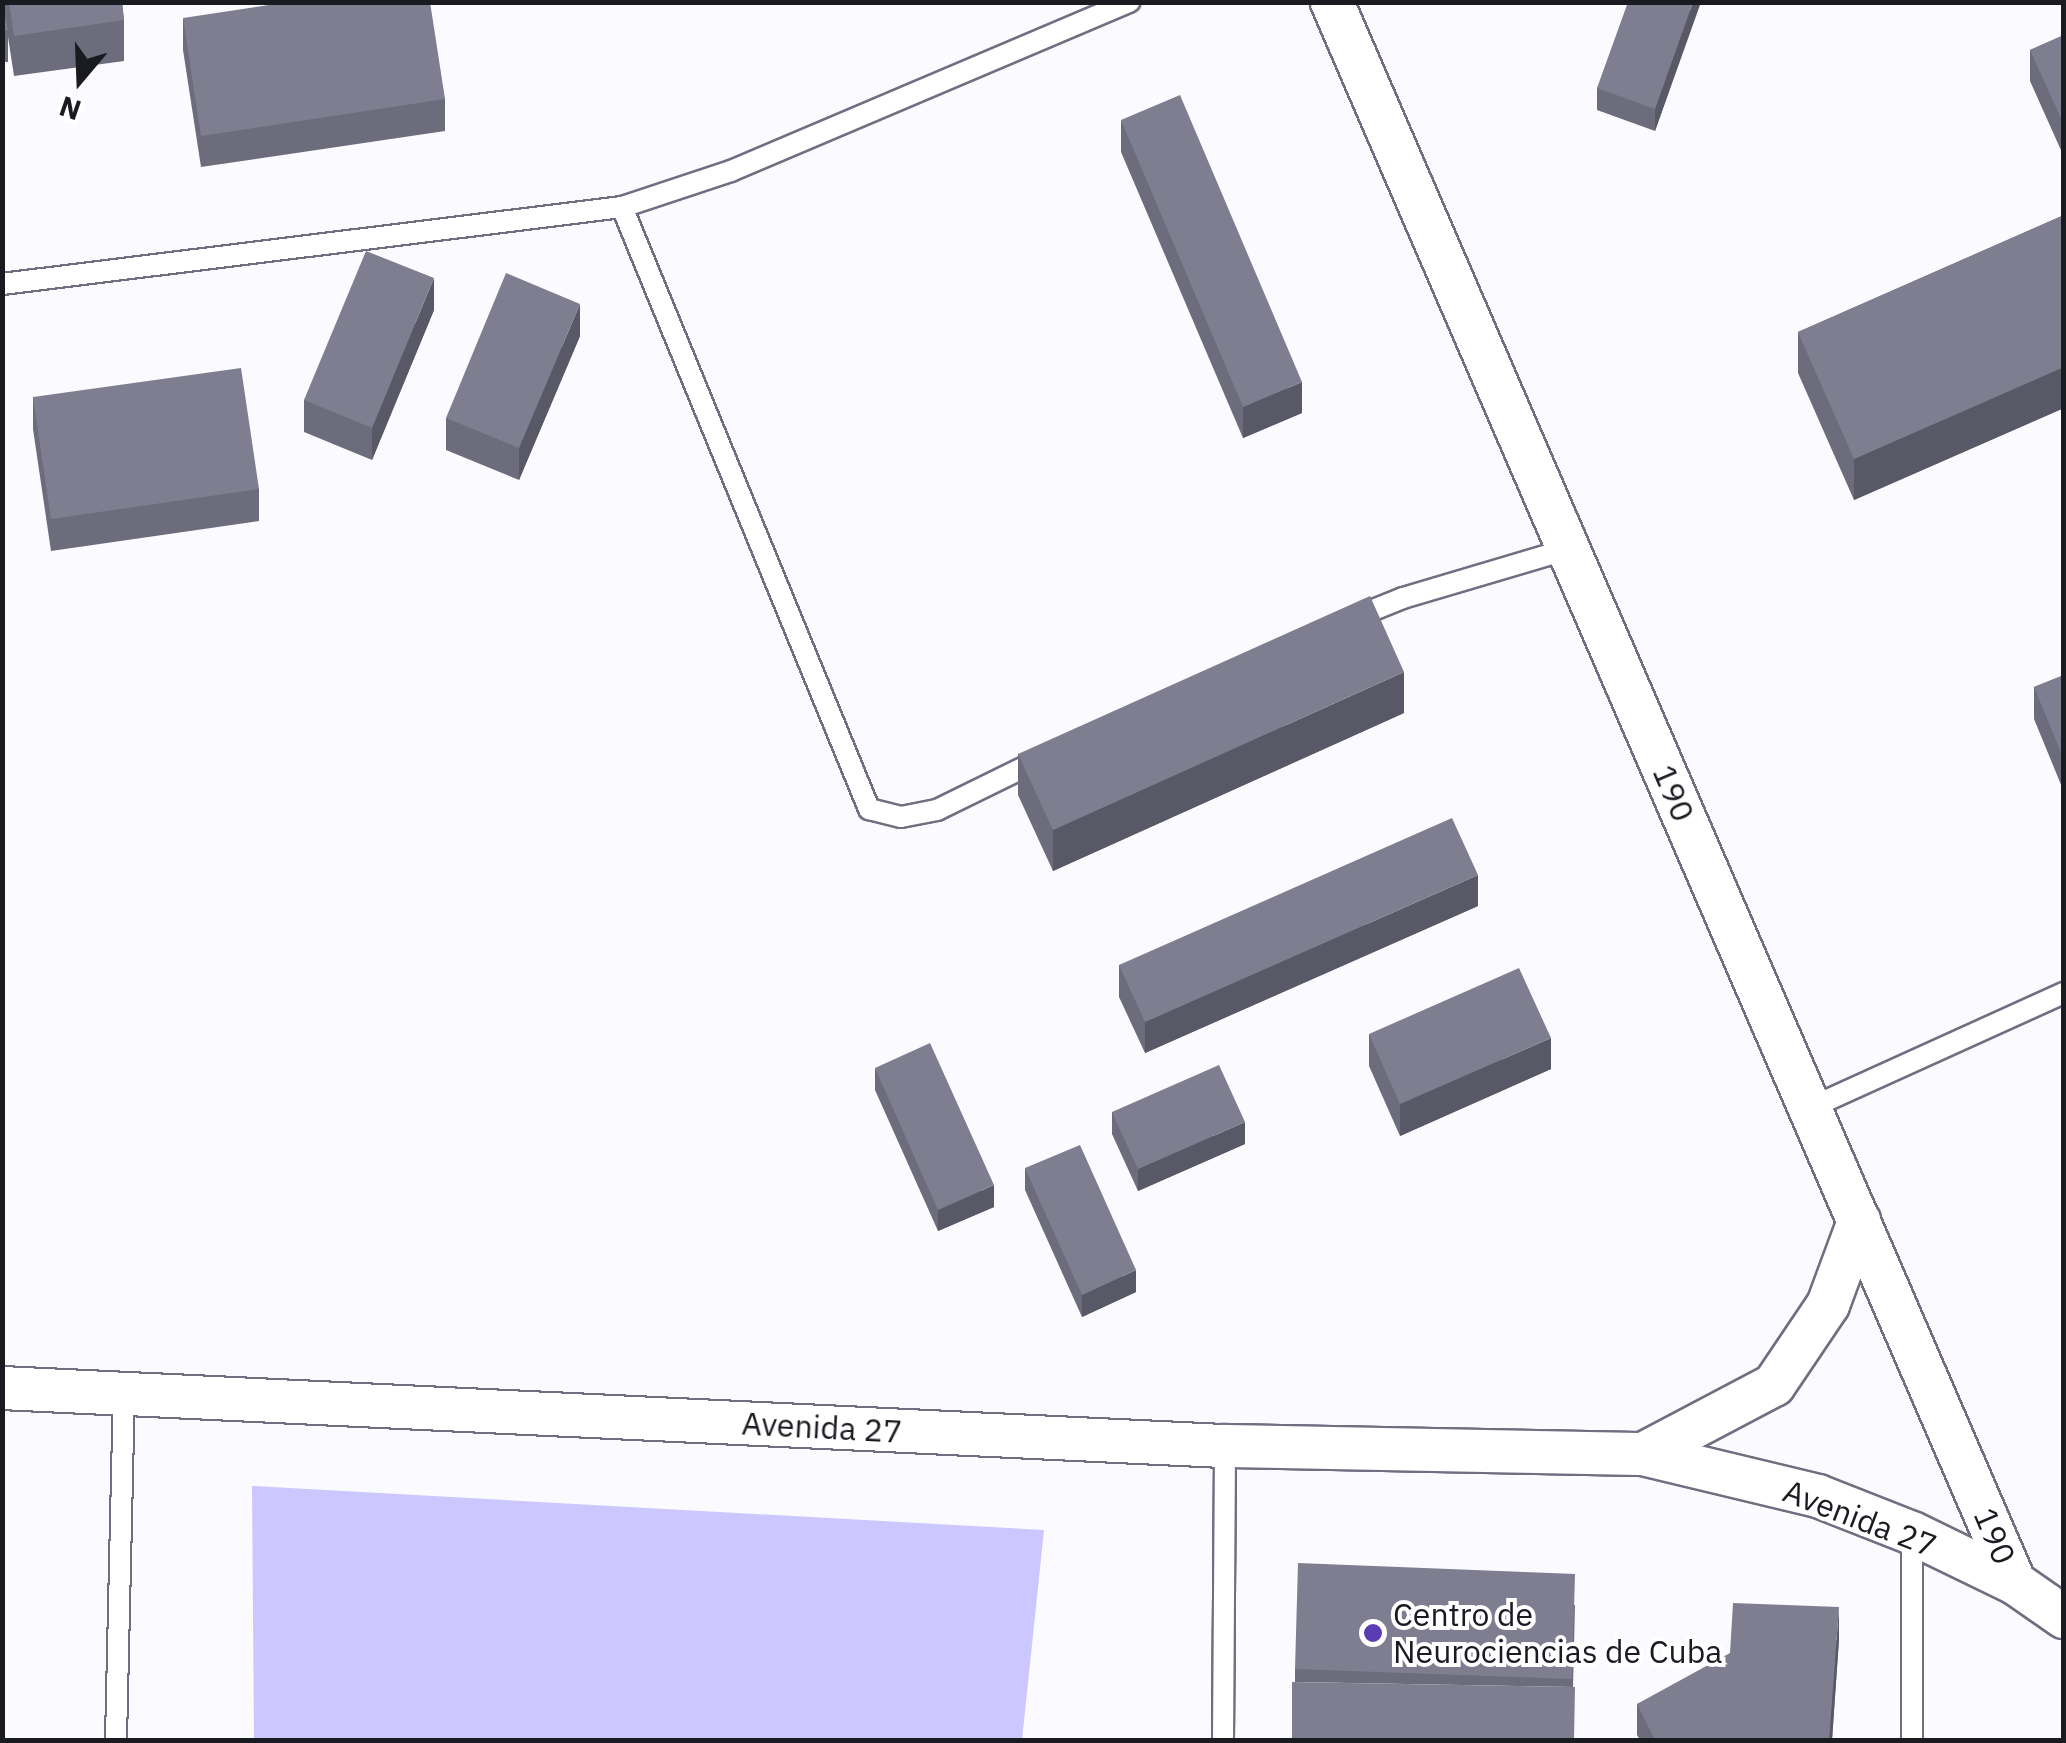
<!DOCTYPE html>
<style>
body{margin:0}
#map{position:relative;width:2066px;height:1743px;overflow:hidden;background:#fbfbff;font-family:"IBM Plex Sans",sans-serif}
div>[style]{position:absolute}
.green>*{inset:0;background:#cdc7ff}
.roads{filter:drop-shadow(2px 0 #706e81) drop-shadow(-2px 0 #706e81) drop-shadow(0 2px #706e81) drop-shadow(0 -2px #706e81)}
.lane>*{height:20px;margin:-10px;padding:0 10px;transform-origin:10px;border-radius:10px;background:#fff}
.street>*{height:42px;margin:-21px;padding:0 21px;transform-origin:21px;border-radius:21px;background:#fff}
.wall>*{inset:0;background:#6d6c7d}
.shaded-wall>*{inset:0;background:#595866}
.building>*{inset:0;background:#7f7e91}
.dots>*{width:28px;height:28px;translate:-50% -50%;box-sizing:border-box;border:5px solid #fff;border-radius:50%}
span{translate:-50% -50%;white-space:nowrap;text-align:center;line-height:1.15;-webkit-text-stroke:8px #fff;paint-order:stroke}
.street-label{font-size:32px;color:#1a1a21}
.poi-label{font-size:32px;color:#1a1a21}
.left{translate:0 -50%;text-align:left}
.frame{position:absolute;inset:0;border:5px solid #1a1a21;pointer-events:none}
.north{position:absolute;left:30px;top:30px;width:100px;height:100px;-webkit-text-stroke:8px #fff;paint-order:stroke;rotate:199deg;font-size:28px;font-weight:700;line-height:40px;text-align:center;color:#1a1a21}
.north::after{content:'';display:block;margin:auto;width:35px;height:45px;background:#1a1a21;clip-path:polygon(50% 0,100% 100%,50% 72%,0 100%)}
</style>
<div id="map">
<div class="green">
<i style="clip-path:polygon(252px 1486px,1044px 1530px,1022px 1740px,254px 1740px)"></i>
</div>
<div class="roads">
<div class="lane">
<i style="left:622px;top:207px;width:651px;rotate:67.69deg"></i>
<i style="left:869px;top:809px;width:33px;rotate:14deg"></i>
<i style="left:901px;top:817px;width:37px;rotate:-11deg"></i>
<i style="left:937px;top:810px;width:118px;rotate:-26.1deg"></i>
<i style="left:2px;top:284px;width:625px;rotate:-7.08deg"></i>
<i style="left:622px;top:207px;width:115px;rotate:-18.3deg"></i>
<i style="left:731px;top:171px;width:433px;rotate:-23deg"></i>
<i style="left:1351px;top:619px;width:56px;rotate:-22deg"></i>
<i style="left:1403px;top:598px;width:172px;rotate:-16.5deg"></i>
<i style="left:1810px;top:1108px;width:279px;rotate:-24.4deg"></i>
<i style="left:116px;top:1740px;width:348px;rotate:-88.7deg"></i>
<i style="left:1223px;top:1740px;width:294px;rotate:-89.6deg"></i>
<i style="left:1912px;top:1740px;width:207px;rotate:-90deg"></i>
</div>
<div class="street">
<i style="left:1332px;top:2px;width:1722px;rotate:66.64deg"></i>
<i style="left:2px;top:1388px;width:1224px;rotate:2.72deg"></i>
<i style="left:1225px;top:1446px;width:418px;rotate:1.1deg"></i>
<i style="left:1643px;top:1454px;width:180px;rotate:13.5deg"></i>
<i style="left:1818px;top:1496px;width:101px;rotate:21.5deg"></i>
<i style="left:1912px;top:1533px;width:114px;rotate:25.9deg"></i>
<i style="left:2015px;top:1583px;width:60px;rotate:34.8deg"></i>
<i style="left:1643px;top:1454px;width:148px;rotate:-27.8deg"></i>
<i style="left:1774px;top:1385px;width:97px;rotate:-56deg"></i>
<i style="left:1828px;top:1305px;width:90px;rotate:-69.7deg"></i>
</div>
</div>
<div class="wall">
<i style="clip-path:polygon(2px 2px,122px 2px,124px 20px,124px 61px,14px 76px,8px 37px,8px 62px,2px 62px)"></i>
<i style="clip-path:polygon(1700px 2px,1655px 131px,1597px 110px,1597px 88px)"></i>
<i style="clip-path:polygon(183px 18px,445px 99px,445px 131px,201px 167px,183px 50px)"></i>
<i style="clip-path:polygon(2064px 35px,2064px 157px,2030px 81px,2030px 50px)"></i>
<i style="clip-path:polygon(1121px 120px,1302px 413px,1243px 438px,1121px 152px)"></i>
<i style="clip-path:polygon(2064px 215px,2064px 408px,1854px 500px,1798px 373px,1798px 332px)"></i>
<i style="clip-path:polygon(434px 310px,372px 460px,304px 432px,304px 400px)"></i>
<i style="clip-path:polygon(580px 336px,519px 480px,446px 450px,446px 418px)"></i>
<i style="clip-path:polygon(33px 397px,259px 489px,259px 521px,51px 551px,33px 429px)"></i>
<i style="clip-path:polygon(2064px 675px,2064px 792px,2034px 719px,2034px 687px)"></i>
<i style="clip-path:polygon(1404px 713px,1053px 871px,1018px 795px,1018px 754px)"></i>
<i style="clip-path:polygon(1478px 906px,1145px 1053px,1119px 997px,1119px 965px)"></i>
<i style="clip-path:polygon(1369px 1034px,1551px 1069px,1400px 1136px,1369px 1066px)"></i>
<i style="clip-path:polygon(875px 1068px,994px 1207px,938px 1231px,875px 1090px)"></i>
<i style="clip-path:polygon(1112px 1112px,1245px 1144px,1138px 1191px,1112px 1134px)"></i>
<i style="clip-path:polygon(1025px 1168px,1136px 1292px,1082px 1317px,1025px 1190px)"></i>
<i style="clip-path:polygon(1575px 1605px,1573px 1687px,1295px 1682px,1295px 1669px)"></i>
<i style="clip-path:polygon(1839px 1639px,1832px 1740px,1640px 1740px,1637px 1735px,1637px 1704px)"></i>
</div>
<div class="shaded-wall">
<i style="clip-path:polygon(1693px 2px,1700px 2px,1700px 5px,1655px 131px,1655px 109px)"></i>
<i style="clip-path:polygon(434px 278px,434px 310px,372px 460px,372px 428px)"></i>
<i style="clip-path:polygon(580px 304px,580px 336px,519px 480px,519px 448px)"></i>
<i style="clip-path:polygon(2064px 367px,2064px 408px,1854px 500px,1854px 459px)"></i>
<i style="clip-path:polygon(1302px 382px,1302px 413px,1243px 438px,1243px 407px)"></i>
<i style="clip-path:polygon(1404px 672px,1404px 713px,1053px 871px,1053px 830px)"></i>
<i style="clip-path:polygon(1478px 875px,1478px 906px,1145px 1053px,1145px 1022px)"></i>
<i style="clip-path:polygon(1551px 1038px,1551px 1069px,1400px 1136px,1400px 1104px)"></i>
<i style="clip-path:polygon(1245px 1122px,1245px 1144px,1138px 1191px,1138px 1169px)"></i>
<i style="clip-path:polygon(994px 1185px,994px 1207px,938px 1231px,938px 1210px)"></i>
<i style="clip-path:polygon(1136px 1270px,1136px 1292px,1082px 1317px,1082px 1295px)"></i>
<i style="clip-path:polygon(1839px 1607px,1839px 1639px,1832px 1740px,1829px 1740px)"></i>
</div>
<div class="building">
<i style="clip-path:polygon(2px 2px,8px 30px,2px 31px)"></i>
<i style="clip-path:polygon(9px 2px,122px 2px,124px 20px,14px 36px)"></i>
<i style="clip-path:polygon(288px 2px,430px 2px,445px 99px,201px 136px,183px 18px)"></i>
<i style="clip-path:polygon(1628px 2px,1693px 2px,1655px 109px,1597px 88px)"></i>
<i style="clip-path:polygon(2064px 35px,2064px 125px,2030px 50px)"></i>
<i style="clip-path:polygon(1180px 95px,1302px 382px,1243px 407px,1121px 120px)"></i>
<i style="clip-path:polygon(2064px 215px,2064px 367px,1854px 459px,1798px 332px)"></i>
<i style="clip-path:polygon(366px 251px,434px 278px,372px 428px,304px 400px)"></i>
<i style="clip-path:polygon(506px 273px,580px 304px,519px 448px,446px 418px)"></i>
<i style="clip-path:polygon(241px 368px,259px 489px,51px 519px,33px 397px)"></i>
<i style="clip-path:polygon(1370px 596px,1404px 672px,1053px 830px,1018px 754px)"></i>
<i style="clip-path:polygon(2064px 675px,2064px 760px,2034px 687px)"></i>
<i style="clip-path:polygon(1452px 818px,1478px 875px,1145px 1022px,1119px 965px)"></i>
<i style="clip-path:polygon(1519px 968px,1551px 1038px,1400px 1104px,1369px 1034px)"></i>
<i style="clip-path:polygon(930px 1043px,994px 1185px,938px 1210px,875px 1068px)"></i>
<i style="clip-path:polygon(1219px 1065px,1245px 1122px,1138px 1169px,1112px 1112px)"></i>
<i style="clip-path:polygon(1080px 1145px,1136px 1270px,1082px 1295px,1025px 1168px)"></i>
<i style="clip-path:polygon(1298px 1563px,1575px 1574px,1572px 1679px,1295px 1669px)"></i>
<i style="clip-path:polygon(1733px 1603px,1839px 1607px,1829px 1740px,1655px 1740px,1637px 1704px,1730px 1653px)"></i>
<i style="clip-path:polygon(1292px 1682px,1575px 1687px,1574px 1740px,1292px 1740px)"></i>
</div>
<div class="dots">
<i style="left:1373px;top:1633px;background:#5c3cb4"></i>
</div>
<div class="street-label">
<span style="left:1674px;top:793px;rotate:67deg">190</span>
<span style="left:822px;top:1427px;rotate:3deg">Avenida 27</span>
<span style="left:1860px;top:1518px;rotate:21deg">Avenida 27</span>
<span style="left:1995px;top:1536px;rotate:67deg">190</span>
</div>
<div class="poi-label">
<span class="left" style="left:1393px;top:1633px">Centro de<br>Neurociencias de Cuba</span>
</div>
<div class="frame"></div>
<div class="north">N</div>
</div>
